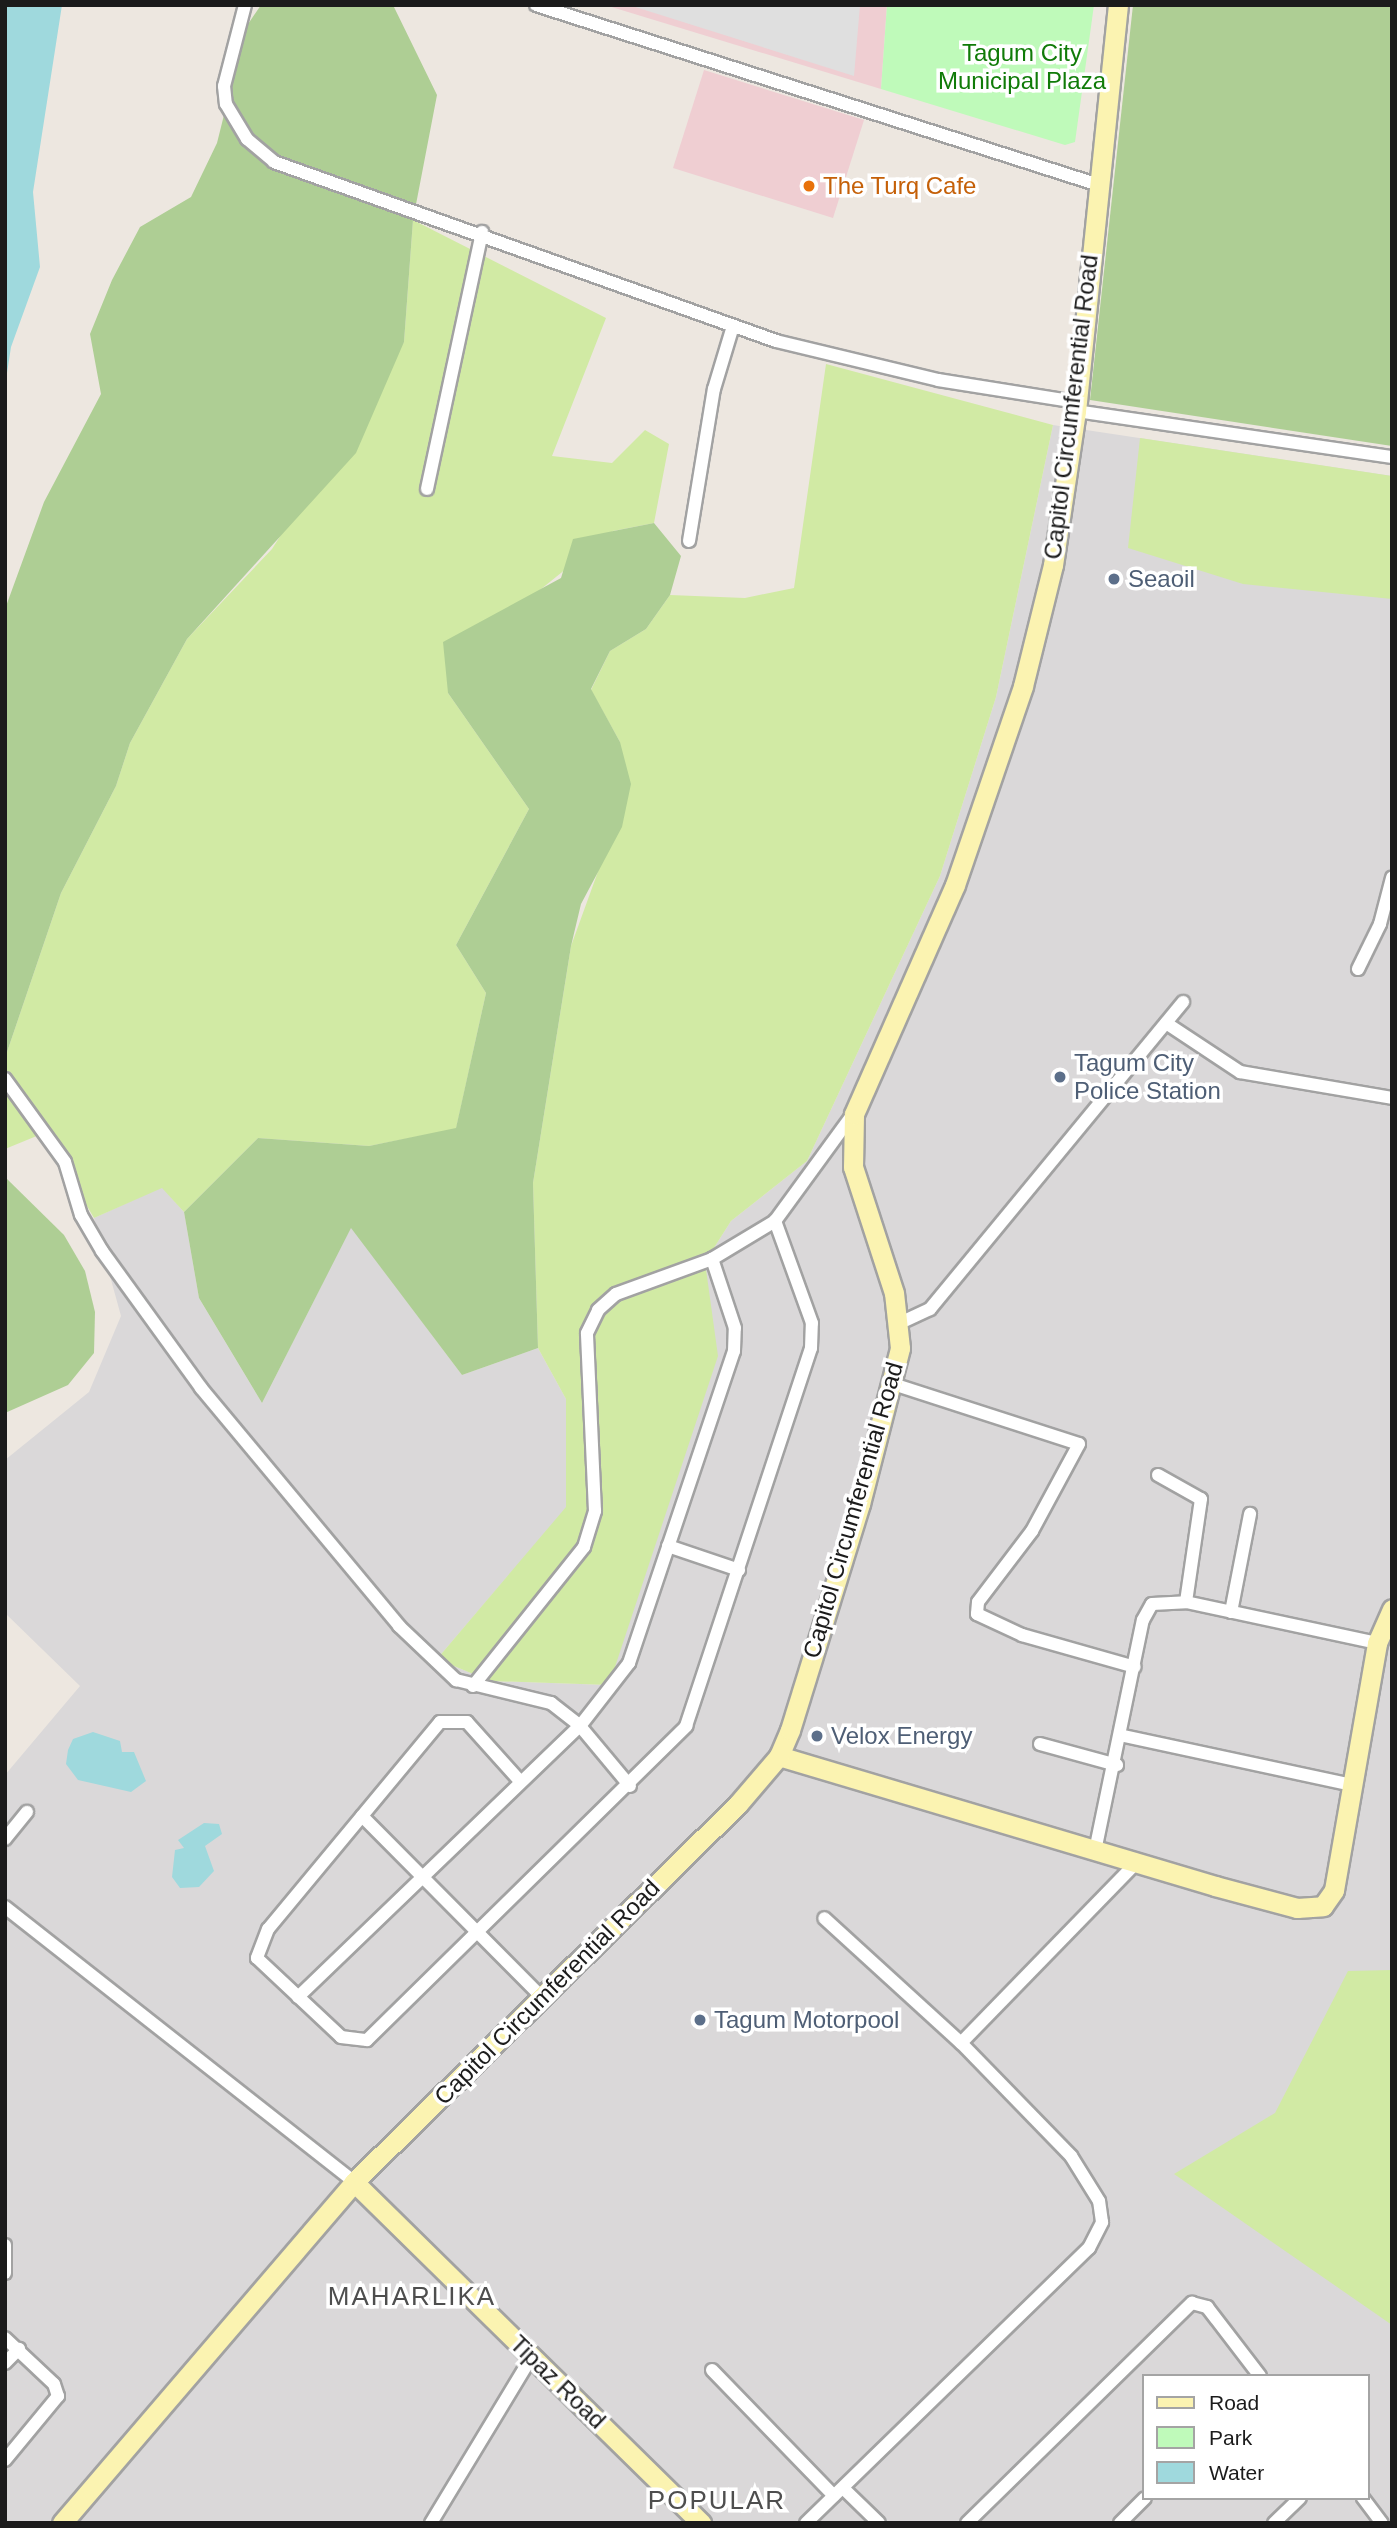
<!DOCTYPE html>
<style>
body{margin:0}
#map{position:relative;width:1397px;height:2528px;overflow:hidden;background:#ede7e0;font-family:Arial,sans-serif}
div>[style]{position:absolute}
.residential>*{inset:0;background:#dad8d9}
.commercial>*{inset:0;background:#efced2}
.grass>*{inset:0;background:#d1eaa4}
.forest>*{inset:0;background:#aece94}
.park>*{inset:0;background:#bffaba}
.parking>*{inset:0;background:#dfdfdf}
.water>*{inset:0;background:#9fd9dd}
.roads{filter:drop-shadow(2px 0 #a2a2a2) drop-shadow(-2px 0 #a2a2a2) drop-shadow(0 2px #a2a2a2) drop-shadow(0 -2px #a2a2a2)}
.street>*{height:12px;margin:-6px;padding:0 6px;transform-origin:6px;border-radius:6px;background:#fff}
.secondary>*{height:19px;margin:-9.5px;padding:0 9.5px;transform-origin:9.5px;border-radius:9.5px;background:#fbf3b1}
.dots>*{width:19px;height:19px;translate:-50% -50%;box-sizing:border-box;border:4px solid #fff;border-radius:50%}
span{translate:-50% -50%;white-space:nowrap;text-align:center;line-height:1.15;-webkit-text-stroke:7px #fff;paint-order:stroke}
.park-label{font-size:24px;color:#107b08}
.food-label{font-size:24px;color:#c56008}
.left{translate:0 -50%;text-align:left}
.street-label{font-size:24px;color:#1b1b1b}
.service-label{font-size:24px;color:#4e5e75}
.neighbourhood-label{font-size:26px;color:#4e4e4e;letter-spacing:2px}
.frame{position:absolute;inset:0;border:7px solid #1b1b1b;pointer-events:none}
.legend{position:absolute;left:1142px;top:2374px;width:228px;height:126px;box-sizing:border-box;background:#fff;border:2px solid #a4a4a4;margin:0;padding:9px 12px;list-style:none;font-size:21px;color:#1b1b1b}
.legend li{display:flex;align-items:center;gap:14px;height:35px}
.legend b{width:35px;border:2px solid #a4a4a4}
</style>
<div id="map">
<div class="residential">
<i style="clip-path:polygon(evenodd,1053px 425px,1392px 476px,1392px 2523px,5px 2523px,5px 1775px,80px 1686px,5px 1613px,5px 1460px,89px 1392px,121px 1316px,94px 1218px,162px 1187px,184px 1212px,199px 1298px,262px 1403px,351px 1227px,462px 1375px,538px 1348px,566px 1399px,566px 1508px,437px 1659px,490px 1681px,608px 1685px,640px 1581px,705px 1262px,731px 1221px,807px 1161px,940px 876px,996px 697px,1053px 425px,1143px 2376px,1367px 2376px,1367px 2498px,1143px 2498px,1143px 2376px)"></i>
</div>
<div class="commercial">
<i style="clip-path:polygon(605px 5px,887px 5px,881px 89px)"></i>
<i style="clip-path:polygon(704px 70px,864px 120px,833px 218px,673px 168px)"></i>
</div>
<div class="grass">
<i style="clip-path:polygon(413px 220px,606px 318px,552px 456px,612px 463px,645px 430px,669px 444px,654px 523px,613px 531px,525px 602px,448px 693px,529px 809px,456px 945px,486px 993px,456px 1129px,369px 1146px,258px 1138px,184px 1212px,162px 1188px,94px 1218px,44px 1133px,5px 1149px,5px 1058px,61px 893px,116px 786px,130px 743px,187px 639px,272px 549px,404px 342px)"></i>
<i style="clip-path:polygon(826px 364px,1053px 425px,996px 697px,940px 876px,807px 1161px,731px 1221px,705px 1262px,718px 1356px,609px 1685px,490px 1681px,437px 1659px,566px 1507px,566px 1399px,538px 1348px,533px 1183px,571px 946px,600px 866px,620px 742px,591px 690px,610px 651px,646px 629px,670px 595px,745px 598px,794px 588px)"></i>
<i style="clip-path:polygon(1140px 438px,1392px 476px,1392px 599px,1243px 584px,1128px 548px)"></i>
<i style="clip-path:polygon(1392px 1970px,1392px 2325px,1174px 2174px,1275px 2113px,1348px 1971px)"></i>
</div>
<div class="forest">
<i style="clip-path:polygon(261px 5px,393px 5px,437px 95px,413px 220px,404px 342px,356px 453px,187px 639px,130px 743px,116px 786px,61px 893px,5px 1058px,5px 609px,44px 502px,101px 394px,90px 334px,112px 280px,140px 227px,191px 197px,217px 143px,246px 27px)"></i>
<i style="clip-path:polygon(1133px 5px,1392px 5px,1392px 446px,1090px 400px)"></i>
<i style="clip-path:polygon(654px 523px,681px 556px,670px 595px,646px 629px,610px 651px,591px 689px,620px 742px,631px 784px,622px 827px,581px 904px,571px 946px,533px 1183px,538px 1348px,462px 1375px,351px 1228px,262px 1403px,199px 1298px,184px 1212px,258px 1138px,369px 1146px,456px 1128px,486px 993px,456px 945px,529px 809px,448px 693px,443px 642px,561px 578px,573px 539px)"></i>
<i style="clip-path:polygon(5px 1177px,64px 1235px,85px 1271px,95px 1312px,94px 1353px,68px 1385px,5px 1413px)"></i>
</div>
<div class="park">
<i style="clip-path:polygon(887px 5px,1094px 5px,1075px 142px,1065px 145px,881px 89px)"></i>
</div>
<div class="parking">
<i style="clip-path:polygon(629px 5px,860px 5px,854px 76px)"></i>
</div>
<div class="water">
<i style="clip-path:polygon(5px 5px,62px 5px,33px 192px,40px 267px,11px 347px,5px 386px)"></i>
<i style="clip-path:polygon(93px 1732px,120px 1741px,122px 1752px,134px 1752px,146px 1781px,131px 1792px,78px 1780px,66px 1764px,68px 1750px,73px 1739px)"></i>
<i style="clip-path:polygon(204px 1823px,219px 1824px,222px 1834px,205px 1846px,214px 1871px,199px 1887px,180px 1888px,172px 1877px,175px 1850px,184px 1848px,178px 1840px)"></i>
</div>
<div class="roads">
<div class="street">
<i style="left:245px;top:5px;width:84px;rotate:104.5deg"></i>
<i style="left:224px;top:86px;width:18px;rotate:84deg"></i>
<i style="left:226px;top:104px;width:41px;rotate:59deg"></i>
<i style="left:247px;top:139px;width:35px;rotate:40deg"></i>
<i style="left:274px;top:162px;width:533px;rotate:19.62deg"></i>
<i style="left:776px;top:341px;width:167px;rotate:13.5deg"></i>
<i style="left:938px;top:380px;width:141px;rotate:9deg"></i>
<i style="left:536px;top:5px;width:588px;rotate:17.73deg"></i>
<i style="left:1076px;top:411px;width:319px;rotate:8.3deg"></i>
<i style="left:427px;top:489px;width:263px;rotate:-77.9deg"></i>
<i style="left:689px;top:541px;width:154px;rotate:-80.7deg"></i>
<i style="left:714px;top:389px;width:66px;rotate:-73.2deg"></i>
<i style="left:1358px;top:969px;width:50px;rotate:-63.9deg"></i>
<i style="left:1380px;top:924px;width:48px;rotate:-75.4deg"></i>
<i style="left:1166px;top:1023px;width:89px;rotate:33.5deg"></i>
<i style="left:1240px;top:1072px;width:154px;rotate:9.7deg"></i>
<i style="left:5px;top:1079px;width:102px;rotate:54.1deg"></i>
<i style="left:65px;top:1162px;width:55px;rotate:73.2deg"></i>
<i style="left:81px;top:1215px;width:42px;rotate:59.7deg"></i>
<i style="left:102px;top:1251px;width:169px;rotate:54.1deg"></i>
<i style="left:201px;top:1388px;width:310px;rotate:50.2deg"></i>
<i style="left:399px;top:1626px;width:79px;rotate:43.5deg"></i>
<i style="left:456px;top:1680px;width:98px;rotate:13.6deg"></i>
<i style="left:551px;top:1703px;width:37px;rotate:38deg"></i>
<i style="left:580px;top:1726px;width:80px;rotate:-52.1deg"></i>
<i style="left:629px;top:1663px;width:329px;rotate:-71.4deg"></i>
<i style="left:734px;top:1351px;width:23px;rotate:-88deg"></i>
<i style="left:735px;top:1328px;width:73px;rotate:-108.4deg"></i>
<i style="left:900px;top:1323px;width:33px;rotate:-25deg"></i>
<i style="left:930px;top:1309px;width:398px;rotate:-50.5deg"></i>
<i style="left:893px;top:1384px;width:195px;rotate:17.9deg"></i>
<i style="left:1079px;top:1444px;width:99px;rotate:118.4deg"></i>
<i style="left:1032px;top:1531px;width:89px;rotate:127.3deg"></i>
<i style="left:978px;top:1602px;width:12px;rotate:95deg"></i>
<i style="left:977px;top:1614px;width:50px;rotate:25deg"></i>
<i style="left:1022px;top:1635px;width:117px;rotate:15.8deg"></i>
<i style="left:1158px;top:1475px;width:49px;rotate:29.2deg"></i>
<i style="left:1201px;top:1499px;width:104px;rotate:98.3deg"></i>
<i style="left:668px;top:1546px;width:75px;rotate:18.7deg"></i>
<i style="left:1231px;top:1612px;width:100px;rotate:-79deg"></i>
<i style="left:473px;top:1686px;width:178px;rotate:-51.4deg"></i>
<i style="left:584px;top:1547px;width:38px;rotate:-73deg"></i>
<i style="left:595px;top:1511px;width:178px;rotate:-92.6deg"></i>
<i style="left:587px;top:1333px;width:25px;rotate:-64deg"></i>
<i style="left:598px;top:1310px;width:24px;rotate:-42deg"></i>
<i style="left:616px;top:1294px;width:102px;rotate:-20deg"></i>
<i style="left:712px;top:1259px;width:74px;rotate:-31.1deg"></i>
<i style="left:775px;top:1221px;width:132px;rotate:-53.9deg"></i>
<i style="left:1124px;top:1736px;width:234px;rotate:12.1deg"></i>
<i style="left:1040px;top:1744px;width:80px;rotate:15.3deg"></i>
<i style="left:519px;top:1780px;width:78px;rotate:-131.9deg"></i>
<i style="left:467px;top:1722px;width:27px;rotate:180deg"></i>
<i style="left:440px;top:1722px;width:269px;rotate:129.7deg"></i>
<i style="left:268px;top:1929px;width:31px;rotate:111deg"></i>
<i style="left:257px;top:1958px;width:115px;rotate:43.2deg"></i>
<i style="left:341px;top:2037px;width:26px;rotate:7deg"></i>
<i style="left:367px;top:2040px;width:448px;rotate:-44.5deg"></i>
<i style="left:686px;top:1726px;width:398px;rotate:-71.7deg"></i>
<i style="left:811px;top:1348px;width:25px;rotate:-88deg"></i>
<i style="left:812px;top:1323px;width:109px;rotate:-109.9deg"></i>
<i style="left:362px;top:1816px;width:257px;rotate:45.2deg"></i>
<i style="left:5px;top:1839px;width:35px;rotate:-51deg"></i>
<i style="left:1095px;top:1851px;width:236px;rotate:-78.3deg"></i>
<i style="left:1143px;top:1620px;width:18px;rotate:-61deg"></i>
<i style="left:1152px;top:1604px;width:34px;rotate:-3deg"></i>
<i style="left:1186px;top:1602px;width:195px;rotate:12.1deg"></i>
<i style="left:5px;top:1907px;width:444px;rotate:38.2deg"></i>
<i style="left:298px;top:1997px;width:391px;rotate:-43.9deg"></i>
<i style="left:580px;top:1726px;width:78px;rotate:50.2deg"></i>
<i style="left:961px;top:2043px;width:251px;rotate:-45.8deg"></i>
<i style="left:5px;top:2245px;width:28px;rotate:90deg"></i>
<i style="left:5px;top:2338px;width:67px;rotate:43.2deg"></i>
<i style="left:54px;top:2384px;width:13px;rotate:72deg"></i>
<i style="left:58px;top:2396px;width:83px;rotate:129.6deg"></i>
<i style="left:5px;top:2363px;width:20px;rotate:-45deg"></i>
<i style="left:712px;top:2370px;width:175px;rotate:45.9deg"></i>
<i style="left:843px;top:2488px;width:50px;rotate:44.2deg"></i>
<i style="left:1363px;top:2498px;width:31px;rotate:53deg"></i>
<i style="left:431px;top:2523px;width:195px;rotate:-58.8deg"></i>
<i style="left:806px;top:2523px;width:395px;rotate:-44.2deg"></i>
<i style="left:1089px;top:2248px;width:29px;rotate:-63deg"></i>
<i style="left:1102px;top:2222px;width:21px;rotate:-98deg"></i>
<i style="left:1099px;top:2201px;width:53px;rotate:-121.9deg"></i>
<i style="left:1071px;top:2156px;width:158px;rotate:-134.2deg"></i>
<i style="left:961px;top:2043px;width:185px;rotate:-137.6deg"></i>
<i style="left:967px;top:2523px;width:315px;rotate:-44.4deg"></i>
<i style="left:1192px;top:2303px;width:16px;rotate:15deg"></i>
<i style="left:1207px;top:2307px;width:87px;rotate:52.5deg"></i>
<i style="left:1120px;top:2523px;width:35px;rotate:-45deg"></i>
<i style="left:1274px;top:2523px;width:36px;rotate:-44deg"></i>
</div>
<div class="secondary">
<i style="left:779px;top:1756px;width:455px;rotate:16.6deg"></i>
<i style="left:1215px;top:1886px;width:85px;rotate:15deg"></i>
<i style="left:1297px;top:1908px;width:26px;rotate:-4deg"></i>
<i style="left:1323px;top:1906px;width:19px;rotate:-55deg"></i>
<i style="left:1334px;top:1890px;width:251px;rotate:-80.1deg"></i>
<i style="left:1377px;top:1643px;width:37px;rotate:-66deg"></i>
<i style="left:354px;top:2182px;width:487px;rotate:44.5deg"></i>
<i style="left:62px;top:2523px;width:449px;rotate:-49.4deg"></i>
<i style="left:354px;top:2182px;width:539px;rotate:-44.55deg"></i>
<i style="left:738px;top:1804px;width:63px;rotate:-49.5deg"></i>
<i style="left:779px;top:1756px;width:28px;rotate:-67deg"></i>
<i style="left:790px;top:1730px;width:237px;rotate:-72.8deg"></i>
<i style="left:860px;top:1504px;width:161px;rotate:-75.6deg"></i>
<i style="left:900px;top:1348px;width:55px;rotate:-96.2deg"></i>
<i style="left:894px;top:1293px;width:133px;rotate:-108deg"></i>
<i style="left:853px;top:1167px;width:53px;rotate:-88.9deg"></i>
<i style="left:854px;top:1114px;width:250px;rotate:-66.2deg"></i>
<i style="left:955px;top:885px;width:210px;rotate:-71.1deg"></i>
<i style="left:1023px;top:686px;width:125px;rotate:-76.1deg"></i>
<i style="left:1053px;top:565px;width:156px;rotate:-81.5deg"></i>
<i style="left:1076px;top:411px;width:408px;rotate:-84.1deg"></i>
</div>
</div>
<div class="dots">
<i style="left:809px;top:186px;background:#e8710a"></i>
<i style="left:1114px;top:579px;background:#5c6f8a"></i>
<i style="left:1060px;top:1077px;background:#5c6f8a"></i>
<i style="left:817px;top:1736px;background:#5c6f8a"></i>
<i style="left:700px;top:2020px;background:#5c6f8a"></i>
</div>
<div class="park-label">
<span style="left:1022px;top:67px">Tagum City<br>Municipal Plaza</span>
</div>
<div class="food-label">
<span class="left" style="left:823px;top:186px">The Turq Cafe</span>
</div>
<div class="street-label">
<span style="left:1071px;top:407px;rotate:-83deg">Capitol Circumferential Road</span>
<span style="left:853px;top:1510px;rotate:-74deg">Capitol Circumferential Road</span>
<span style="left:547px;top:1992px;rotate:-45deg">Capitol Circumferential Road</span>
<span style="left:558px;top:2382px;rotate:44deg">Tipaz Road</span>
</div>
<div class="service-label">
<span class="left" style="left:1128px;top:579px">Seaoil</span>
<span class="left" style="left:1074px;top:1077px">Tagum City<br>Police Station</span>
<span class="left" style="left:831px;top:1736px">Velox Energy</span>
<span class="left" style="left:714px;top:2020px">Tagum Motorpool</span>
</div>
<div class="neighbourhood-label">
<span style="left:412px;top:2297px">MAHARLIKA</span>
<span style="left:717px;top:2501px">POPULAR</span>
</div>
<div class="frame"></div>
<ul class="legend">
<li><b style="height:9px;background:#fbf3b1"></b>Road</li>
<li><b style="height:19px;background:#bffaba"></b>Park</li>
<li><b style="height:19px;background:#9fd9dd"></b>Water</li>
</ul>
</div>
